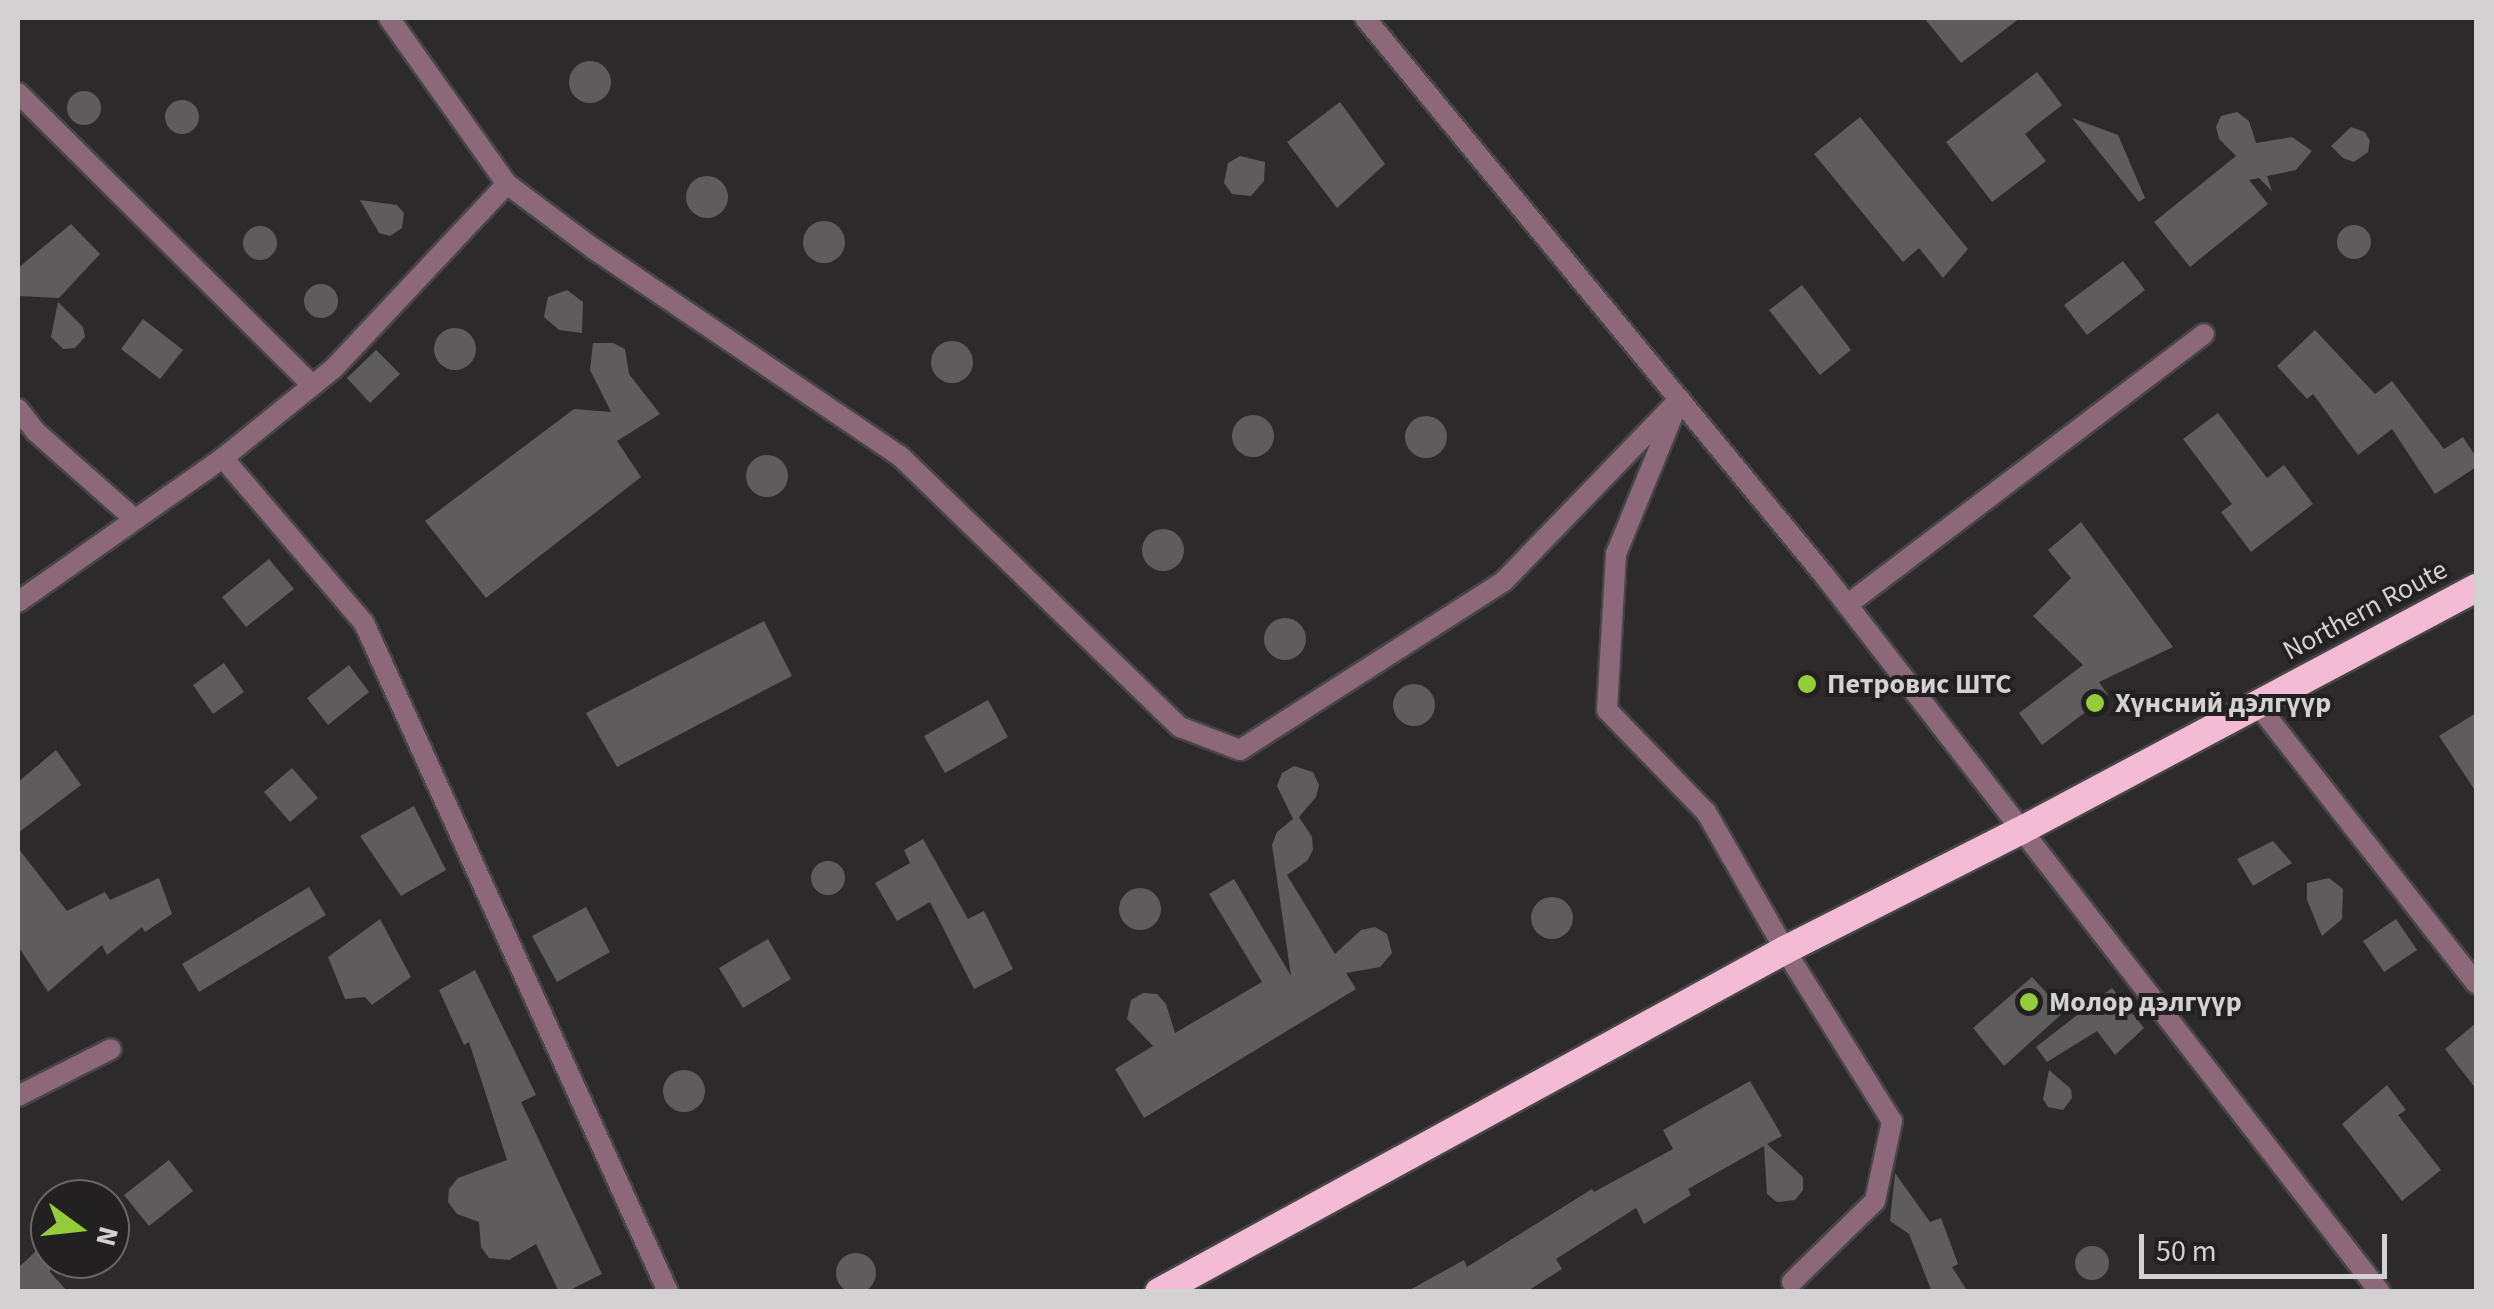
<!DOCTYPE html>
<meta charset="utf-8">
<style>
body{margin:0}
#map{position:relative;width:2494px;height:1309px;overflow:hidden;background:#2c2a2b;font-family:"Source Sans 3",sans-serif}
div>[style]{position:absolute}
.building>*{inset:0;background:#5f5c5d}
.round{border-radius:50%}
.roads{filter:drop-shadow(2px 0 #474546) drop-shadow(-2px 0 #474546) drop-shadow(0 2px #474546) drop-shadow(0 -2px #474546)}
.service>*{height:20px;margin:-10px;padding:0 10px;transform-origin:10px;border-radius:10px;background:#8d6879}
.minor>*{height:20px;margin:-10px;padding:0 10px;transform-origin:10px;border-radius:10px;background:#8d6879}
.tertiary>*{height:20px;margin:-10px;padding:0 10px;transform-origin:10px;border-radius:10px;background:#8d6879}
.trunk>*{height:28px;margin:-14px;padding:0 14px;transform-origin:14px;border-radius:14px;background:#f3bbd4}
.dots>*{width:28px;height:28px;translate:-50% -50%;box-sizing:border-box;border:5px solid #232021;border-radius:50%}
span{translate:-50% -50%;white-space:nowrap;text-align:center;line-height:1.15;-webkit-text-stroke:8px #232021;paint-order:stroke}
.street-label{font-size:28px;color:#d3d1d2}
.poi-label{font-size:28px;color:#d3d1d2;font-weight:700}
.left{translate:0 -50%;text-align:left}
.frame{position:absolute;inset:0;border:20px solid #d3d1d2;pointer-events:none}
.north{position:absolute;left:30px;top:1179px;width:100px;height:100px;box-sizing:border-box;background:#232021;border:2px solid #696768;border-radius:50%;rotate:105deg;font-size:28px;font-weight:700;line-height:40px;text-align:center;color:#d3d1d2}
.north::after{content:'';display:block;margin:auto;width:35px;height:45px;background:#94cc3c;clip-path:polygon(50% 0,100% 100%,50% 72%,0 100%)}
.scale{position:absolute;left:2139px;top:1234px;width:248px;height:45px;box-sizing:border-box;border:5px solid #d3d1d2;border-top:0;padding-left:12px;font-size:30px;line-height:35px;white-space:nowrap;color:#d3d1d2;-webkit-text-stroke:8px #232021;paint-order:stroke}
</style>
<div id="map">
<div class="building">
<i style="clip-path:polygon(1924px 18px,2020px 18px,1961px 63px)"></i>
<i class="round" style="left:569px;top:61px;width:42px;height:42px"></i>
<i style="clip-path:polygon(2037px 72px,2062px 105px,2025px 134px,2046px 161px,1992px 202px,1946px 142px)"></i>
<i class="round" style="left:67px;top:91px;width:34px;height:34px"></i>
<i class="round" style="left:165px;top:100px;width:34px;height:34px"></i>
<i style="clip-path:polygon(1340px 102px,1385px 164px,1337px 208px,1287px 142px)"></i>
<i style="clip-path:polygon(2237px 112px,2249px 121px,2256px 143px,2292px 137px,2312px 151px,2296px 170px,2267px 176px,2272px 191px,2259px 178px,2249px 180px,2268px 204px,2190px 267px,2154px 222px,2236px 156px,2219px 139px,2216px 127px,2221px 116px)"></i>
<i style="clip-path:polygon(1860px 117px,1968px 249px,1943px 278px,1919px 248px,1903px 262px,1814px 154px)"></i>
<i style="clip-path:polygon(2072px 118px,2118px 135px,2145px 198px,2139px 202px)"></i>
<i style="clip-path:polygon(2351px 127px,2365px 132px,2370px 141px,2368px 152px,2354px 162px,2343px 158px,2331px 146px)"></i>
<i style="clip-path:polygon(1240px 156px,1265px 162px,1264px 181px,1251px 196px,1232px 194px,1224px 183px,1228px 163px)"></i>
<i class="round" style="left:686px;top:176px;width:42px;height:42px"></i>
<i style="clip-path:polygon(360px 200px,397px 205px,404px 213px,402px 228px,390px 236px,379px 233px)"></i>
<i class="round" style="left:803px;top:221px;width:42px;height:42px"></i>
<i style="clip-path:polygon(71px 224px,100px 254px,59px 298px,18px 296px,18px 268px)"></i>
<i class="round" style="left:2337px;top:225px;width:34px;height:34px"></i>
<i class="round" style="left:243px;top:226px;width:34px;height:34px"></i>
<i style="clip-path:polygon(2123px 261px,2145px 290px,2087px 335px,2064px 305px)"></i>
<i class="round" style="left:304px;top:284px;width:34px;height:34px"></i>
<i style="clip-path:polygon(1802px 285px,1851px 350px,1820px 375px,1769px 310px)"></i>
<i style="clip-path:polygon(567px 290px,583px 302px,582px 333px,559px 330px,544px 317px,548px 297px)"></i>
<i style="clip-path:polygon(58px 302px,83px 327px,85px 337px,75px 348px,63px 349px,51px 337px)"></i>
<i style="clip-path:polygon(143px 319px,183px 350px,160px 379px,121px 349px)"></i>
<i class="round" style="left:434px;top:328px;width:42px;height:42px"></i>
<i style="clip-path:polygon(2315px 330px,2375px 394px,2392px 381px,2444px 449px,2463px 437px,2476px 457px,2476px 467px,2435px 494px,2392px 429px,2358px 455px,2313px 394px,2307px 399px,2277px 366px)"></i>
<i class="round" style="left:931px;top:341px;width:42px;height:42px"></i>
<i style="clip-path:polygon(593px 343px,613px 343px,625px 349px,629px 374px,660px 414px,617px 441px,641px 477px,486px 598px,425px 521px,574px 409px,611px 412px,590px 370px)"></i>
<i style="clip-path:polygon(376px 350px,400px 374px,370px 403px,347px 378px)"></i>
<i style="clip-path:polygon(2218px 413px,2267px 478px,2284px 465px,2313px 504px,2251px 552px,2221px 512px,2232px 504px,2183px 439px)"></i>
<i class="round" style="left:1232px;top:415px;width:42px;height:42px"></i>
<i class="round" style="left:1405px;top:416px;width:42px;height:42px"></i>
<i class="round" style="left:746px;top:455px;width:42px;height:42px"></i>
<i style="clip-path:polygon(2081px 522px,2173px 647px,2099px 682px,2108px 695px,2042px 745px,2019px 713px,2083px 665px,2033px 616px,2071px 578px,2048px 550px)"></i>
<i class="round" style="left:1142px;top:529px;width:42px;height:42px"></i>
<i style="clip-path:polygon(269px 559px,294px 589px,246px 627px,222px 597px)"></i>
<i class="round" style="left:1264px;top:618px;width:42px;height:42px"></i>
<i style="clip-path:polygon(764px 621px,792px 676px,617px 767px,586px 713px)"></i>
<i style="clip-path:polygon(224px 663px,244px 692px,213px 714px,193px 685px)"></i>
<i style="clip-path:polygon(349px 665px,369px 692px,328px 725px,307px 698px)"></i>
<i class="round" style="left:1393px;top:684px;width:42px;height:42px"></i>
<i style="clip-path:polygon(988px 700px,1008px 737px,945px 773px,924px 736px)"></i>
<i style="clip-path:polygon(2476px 713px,2476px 792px,2439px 736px)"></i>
<i style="clip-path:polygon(56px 750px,81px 785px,18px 833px,18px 782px)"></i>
<i style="clip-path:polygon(1294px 766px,1313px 772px,1319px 785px,1316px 797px,1299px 817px,1312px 837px,1313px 850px,1307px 861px,1287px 875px,1335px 954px,1361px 930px,1375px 927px,1387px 934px,1392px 953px,1380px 967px,1346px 973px,1356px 989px,1144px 1118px,1115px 1069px,1153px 1046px,1127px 1019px,1131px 1000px,1143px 993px,1157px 994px,1166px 1004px,1175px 1033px,1262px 982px,1209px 894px,1234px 879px,1291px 976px,1272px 845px,1277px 832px,1293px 819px,1277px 786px,1282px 773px)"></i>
<i style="clip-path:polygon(292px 768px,318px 798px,290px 822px,264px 792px)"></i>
<i style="clip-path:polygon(414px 806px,446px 870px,401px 896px,360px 836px)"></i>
<i style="clip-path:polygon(923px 839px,968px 919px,984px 911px,1013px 969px,974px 989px,930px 902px,897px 921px,875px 883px,910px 863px,904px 850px)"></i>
<i style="clip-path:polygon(2273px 841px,2292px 863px,2253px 886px,2237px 859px)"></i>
<i style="clip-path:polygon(18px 848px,67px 911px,105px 892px,110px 900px,159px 878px,172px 914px,145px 932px,142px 927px,107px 955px,102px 945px,48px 992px,18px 946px)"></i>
<i class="round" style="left:811px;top:861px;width:34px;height:34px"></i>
<i style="clip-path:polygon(2329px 878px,2343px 889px,2342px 919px,2322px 936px,2307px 900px,2307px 883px)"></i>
<i style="clip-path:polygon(309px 887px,326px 915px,199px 992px,182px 964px)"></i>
<i class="round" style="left:1119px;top:888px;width:42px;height:42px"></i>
<i class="round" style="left:1531px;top:897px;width:42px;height:42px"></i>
<i style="clip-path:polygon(586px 907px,610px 952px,557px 982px,532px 936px)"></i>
<i style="clip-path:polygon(380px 919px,411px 977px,372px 1005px,365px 997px,345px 999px,328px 957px)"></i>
<i style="clip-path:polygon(2396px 919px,2417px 950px,2384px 972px,2363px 941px)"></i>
<i style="clip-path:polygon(768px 939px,791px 979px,743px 1008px,719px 968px)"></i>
<i style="clip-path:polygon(475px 970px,536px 1095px,521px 1102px,602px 1274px,566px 1292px,559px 1292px,536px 1244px,509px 1260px,489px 1258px,481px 1247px,479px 1222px,457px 1214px,448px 1202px,449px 1189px,458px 1178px,507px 1160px,469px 1042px,464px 1045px,439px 990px)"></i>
<i style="clip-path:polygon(2032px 977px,2064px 1012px,2004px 1066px,1973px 1028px)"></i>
<i style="clip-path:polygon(2112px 988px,2144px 1028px,2115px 1055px,2097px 1031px,2047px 1062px,2036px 1047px)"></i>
<i style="clip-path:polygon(2476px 1023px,2476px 1089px,2445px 1049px)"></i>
<i style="clip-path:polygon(2049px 1070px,2071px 1089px,2072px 1098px,2063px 1110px,2048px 1107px,2043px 1099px)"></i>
<i class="round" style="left:663px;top:1070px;width:42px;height:42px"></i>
<i style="clip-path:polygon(1750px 1081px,1782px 1136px,1767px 1144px,1803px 1177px,1803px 1190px,1795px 1200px,1777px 1202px,1767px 1194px,1764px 1146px,1688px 1189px,1691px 1195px,1644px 1224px,1636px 1208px,1556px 1259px,1562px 1269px,1526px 1292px,1406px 1292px,1464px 1260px,1467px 1267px,1592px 1189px,1594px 1192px,1673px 1149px,1663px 1130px)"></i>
<i style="clip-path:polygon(2387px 1085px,2406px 1110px,2398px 1115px,2441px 1170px,2402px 1201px,2342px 1124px)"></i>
<i style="clip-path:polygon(169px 1160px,193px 1191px,149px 1226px,124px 1195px)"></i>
<i style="clip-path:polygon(1895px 1173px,1930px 1222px,1941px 1218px,1958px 1264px,1952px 1267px,1968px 1292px,1932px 1292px,1909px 1234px,1890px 1221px)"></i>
<i style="clip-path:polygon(50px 1238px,50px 1272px,68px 1292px,18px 1292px,18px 1268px)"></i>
<i class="round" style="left:2075px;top:1246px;width:34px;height:34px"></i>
<i class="round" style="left:836px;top:1253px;width:40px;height:40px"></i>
</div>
<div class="roads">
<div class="service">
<i style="left:1847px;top:605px;width:448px;rotate:-37.2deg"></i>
</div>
<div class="minor">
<i style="left:389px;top:18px;width:204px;rotate:54.6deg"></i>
<i style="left:507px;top:184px;width:109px;rotate:36.8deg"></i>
<i style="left:594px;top:249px;width:369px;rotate:34.1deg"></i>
<i style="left:900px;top:456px;width:390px;rotate:44.1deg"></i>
<i style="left:1180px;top:727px;width:64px;rotate:21deg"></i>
<i style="left:1240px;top:750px;width:313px;rotate:-32.6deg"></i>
<i style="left:1504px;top:581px;width:253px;rotate:-46deg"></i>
<i style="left:18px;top:93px;width:414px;rotate:44.8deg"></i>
<i style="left:18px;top:409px;width:29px;rotate:52deg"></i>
<i style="left:36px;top:432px;width:128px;rotate:41.5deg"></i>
<i style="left:1675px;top:410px;width:156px;rotate:112.3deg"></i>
<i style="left:1616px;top:554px;width:156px;rotate:93.3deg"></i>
<i style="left:1607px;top:710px;width:142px;rotate:45.9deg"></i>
<i style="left:1706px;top:812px;width:159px;rotate:60.2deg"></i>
<i style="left:1785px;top:950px;width:202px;rotate:58deg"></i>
<i style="left:1892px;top:1121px;width:82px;rotate:102deg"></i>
<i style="left:1875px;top:1201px;width:116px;rotate:135.7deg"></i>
<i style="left:223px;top:458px;width:217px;rotate:49.5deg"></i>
<i style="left:364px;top:623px;width:735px;rotate:65.56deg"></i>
<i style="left:18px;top:602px;width:251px;rotate:-35.1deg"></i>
<i style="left:223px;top:458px;width:141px;rotate:-39deg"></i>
<i style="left:333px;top:369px;width:254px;rotate:-46.8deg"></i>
<i style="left:2257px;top:704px;width:355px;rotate:51.9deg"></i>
<i style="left:18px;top:1096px;width:104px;rotate:-26.8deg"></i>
</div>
<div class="tertiary">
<i style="left:1365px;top:18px;width:722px;rotate:50.51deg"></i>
<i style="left:1824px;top:575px;width:907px;rotate:52.21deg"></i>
</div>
<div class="trunk">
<i style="left:1159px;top:1292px;width:713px;rotate:-28.65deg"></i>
<i style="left:1785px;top:950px;width:263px;rotate:-26.9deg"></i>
<i style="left:2020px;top:831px;width:517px;rotate:-28.05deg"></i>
</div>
</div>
<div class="dots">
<i style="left:1807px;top:684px;background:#94cc3c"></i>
<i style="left:2095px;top:703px;background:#94cc3c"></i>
<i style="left:2029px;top:1002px;background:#94cc3c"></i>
</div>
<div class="street-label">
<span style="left:2365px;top:610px;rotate:-28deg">Northern Route</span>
</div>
<div class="poi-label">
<span class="left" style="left:1827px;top:684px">Петровис ШТС</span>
<span class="left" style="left:2115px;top:703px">Хүнсний дэлгүүр</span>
<span class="left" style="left:2049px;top:1002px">Молор дэлгүүр</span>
</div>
<div class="frame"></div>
<div class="north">N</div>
<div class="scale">50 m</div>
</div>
